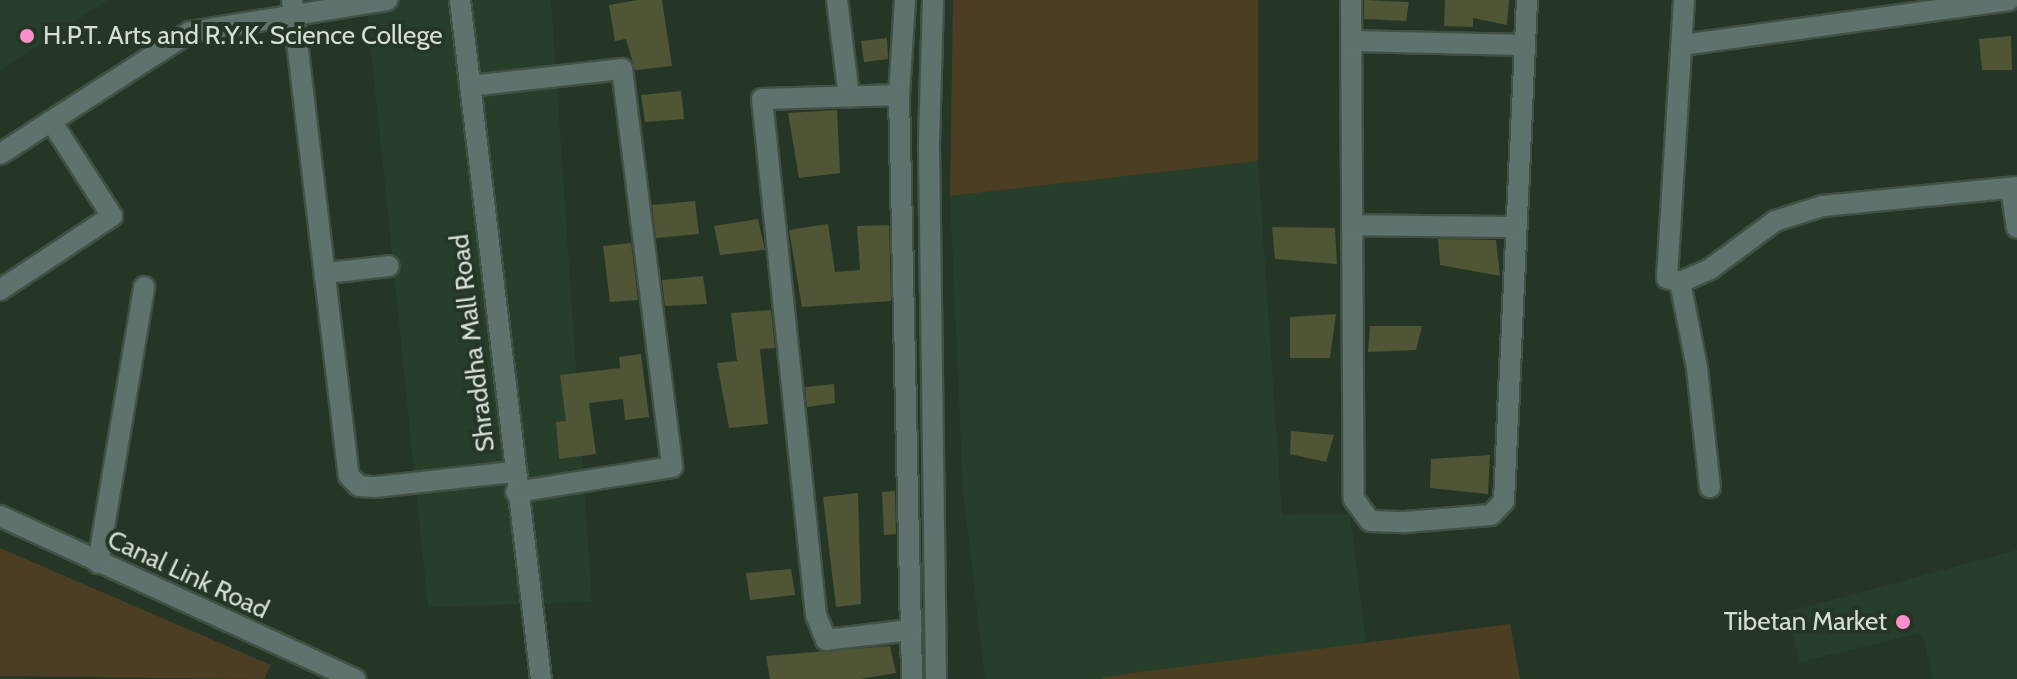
<!DOCTYPE html>
<style>
body{margin:0}
#map{position:relative;width:2017px;height:679px;overflow:hidden;background:#253627;font-family:Cabin,sans-serif}
div>[style]{position:absolute}
.built>*{inset:0;background:#273e2a}
.green>*{inset:0;background:#4b3e23}
.building>*{inset:0;background:#505535}
.roads{filter:drop-shadow(2px 0 #415143) drop-shadow(-2px 0 #415143) drop-shadow(0 2px #415143) drop-shadow(0 -2px #415143)}
.minor>*{height:20px;margin:-10px;padding:0 10px;transform-origin:10px;border-radius:10px;background:#60726e}
.dots>*{width:22px;height:22px;translate:-50% -50%;box-sizing:border-box;border:4px solid #253627;border-radius:50%}
span{translate:-50% -50%;white-space:nowrap;text-align:center;line-height:1.15;-webkit-text-stroke:8px #253627;paint-order:stroke}
.poi-label{font-size:26px;color:#d5dfd6}
.left{translate:0 -50%;text-align:left}
.right{translate:-100% -50%;text-align:right}
.street-label{font-size:26px;color:#d5dfd6}
</style>
<div id="map">
<div class="built">
<i style="clip-path:polygon(0 0,108px 0,0 71px)"></i>
<i style="clip-path:polygon(366px 0,551px 0,592px 602px,428px 607px)"></i>
<i style="clip-path:polygon(1258px 161px,1282px 515px,1350px 514px,1366px 643px,1103px 679px,985px 679px,963px 490px,950px 196px)"></i>
<i style="clip-path:polygon(2017px 550px,2017px 679px,1933px 679px,1922px 633px,1800px 662px,1787px 612px)"></i>
</div>
<div class="green">
<i style="clip-path:polygon(953px 0,1258px 0,1258px 161px,950px 196px)"></i>
<i style="clip-path:polygon(0 548px,155px 615px,271px 665px,264px 679px,0 676px)"></i>
<i style="clip-path:polygon(1510px 624px,1520px 679px,1103px 679px,1103px 677px)"></i>
</div>
<div class="building">
<i style="clip-path:polygon(638px 0,662px 0,672px 66px,635px 70px,626px 39px,615px 41px,609px 5px)"></i>
<i style="clip-path:polygon(1364px 0,1409px 2px,1406px 21px,1364px 19px)"></i>
<i style="clip-path:polygon(1445px 0,1509px 0,1507px 25px,1473px 18px,1473px 27px,1444px 26px)"></i>
<i style="clip-path:polygon(2011px 36px,2012px 70px,1982px 70px,1979px 39px)"></i>
<i style="clip-path:polygon(887px 38px,888px 59px,864px 62px,861px 41px)"></i>
<i style="clip-path:polygon(681px 91px,684px 119px,645px 122px,641px 95px)"></i>
<i style="clip-path:polygon(837px 110px,840px 173px,799px 178px,788px 113px)"></i>
<i style="clip-path:polygon(695px 201px,699px 234px,656px 238px,652px 205px)"></i>
<i style="clip-path:polygon(758px 219px,765px 250px,720px 255px,714px 226px)"></i>
<i style="clip-path:polygon(828px 224px,835px 272px,860px 270px,857px 226px,889px 225px,891px 301px,802px 307px,789px 230px)"></i>
<i style="clip-path:polygon(1272px 227px,1335px 228px,1337px 264px,1275px 259px)"></i>
<i style="clip-path:polygon(1438px 239px,1496px 240px,1500px 276px,1440px 265px)"></i>
<i style="clip-path:polygon(631px 243px,638px 300px,610px 302px,603px 246px)"></i>
<i style="clip-path:polygon(703px 276px,707px 304px,665px 306px,662px 280px)"></i>
<i style="clip-path:polygon(771px 310px,775px 348px,760px 349px,768px 424px,729px 428px,717px 363px,737px 361px,731px 313px)"></i>
<i style="clip-path:polygon(1336px 314px,1330px 358px,1290px 358px,1290px 317px)"></i>
<i style="clip-path:polygon(1370px 326px,1422px 326px,1416px 350px,1368px 352px)"></i>
<i style="clip-path:polygon(641px 354px,649px 417px,625px 420px,623px 399px,589px 403px,596px 454px,559px 459px,556px 422px,566px 421px,560px 375px,620px 368px,619px 357px)"></i>
<i style="clip-path:polygon(834px 384px,835px 403px,807px 407px,805px 387px)"></i>
<i style="clip-path:polygon(1291px 431px,1334px 435px,1326px 462px,1290px 454px)"></i>
<i style="clip-path:polygon(1490px 455px,1488px 494px,1430px 488px,1431px 459px)"></i>
<i style="clip-path:polygon(895px 491px,896px 534px,884px 535px,882px 492px)"></i>
<i style="clip-path:polygon(858px 493px,861px 604px,836px 607px,823px 497px)"></i>
<i style="clip-path:polygon(791px 569px,795px 595px,750px 600px,746px 573px)"></i>
<i style="clip-path:polygon(890px 646px,896px 673px,860px 679px,770px 679px,766px 656px)"></i>
</div>
<div class="roads">
<div class="minor">
<i style="left:292px;top:0;width:479px;rotate:83.2deg"></i>
<i style="left:349px;top:476px;width:14px;rotate:45deg"></i>
<i style="left:359px;top:486px;width:16px;rotate:4deg"></i>
<i style="left:375px;top:487px;width:140px;rotate:-6.2deg"></i>
<i style="left:460px;top:0;width:684px;rotate:83.2deg"></i>
<i style="left:837px;top:0;width:97px;rotate:82.9deg"></i>
<i style="left:905px;top:0;width:95px;rotate:93.6deg"></i>
<i style="left:899px;top:95px;width:584px;rotate:88.72deg"></i>
<i style="left:933px;top:0;width:145px;rotate:91.6deg"></i>
<i style="left:929px;top:145px;width:534px;rotate:89.25deg"></i>
<i style="left:1351px;top:0;width:499px;rotate:89.7deg"></i>
<i style="left:1354px;top:499px;width:27px;rotate:54deg"></i>
<i style="left:1370px;top:521px;width:35px;rotate:2deg"></i>
<i style="left:1405px;top:522px;width:86px;rotate:-4.7deg"></i>
<i style="left:1491px;top:515px;width:19px;rotate:-47deg"></i>
<i style="left:1504px;top:501px;width:502px;rotate:-87.37deg"></i>
<i style="left:1684px;top:0;width:279px;rotate:93.5deg"></i>
<i style="left:1667px;top:278px;width:14px;rotate:17deg"></i>
<i style="left:1680px;top:282px;width:33px;rotate:-23deg"></i>
<i style="left:1710px;top:269px;width:81px;rotate:-36.4deg"></i>
<i style="left:1775px;top:221px;width:50px;rotate:-17.4deg"></i>
<i style="left:1823px;top:206px;width:195px;rotate:-5.6deg"></i>
<i style="left:1351px;top:41px;width:174px;rotate:1.3deg"></i>
<i style="left:1682px;top:45px;width:330px;rotate:-7.8deg"></i>
<i style="left:470px;top:86px;width:153px;rotate:-6.4deg"></i>
<i style="left:622px;top:69px;width:401px;rotate:82.8deg"></i>
<i style="left:672px;top:467px;width:158px;rotate:170.9deg"></i>
<i style="left:899px;top:95px;width:137px;rotate:178.3deg"></i>
<i style="left:762px;top:99px;width:519px;rotate:84.03deg"></i>
<i style="left:816px;top:615px;width:27px;rotate:68deg"></i>
<i style="left:826px;top:640px;width:86px;rotate:-6.7deg"></i>
<i style="left:0;top:154px;width:226px;rotate:-32.7deg"></i>
<i style="left:190px;top:32px;width:200px;rotate:-9.2deg"></i>
<i style="left:2011px;top:188px;width:40px;rotate:81.5deg"></i>
<i style="left:1352px;top:225px;width:164px;rotate:0.7deg"></i>
<i style="left:327px;top:273px;width:62px;rotate:-6.4deg"></i>
<i style="left:1680px;top:282px;width:88px;rotate:78.8deg"></i>
<i style="left:1697px;top:368px;width:120px;rotate:83.8deg"></i>
<i style="left:0;top:290px;width:134px;rotate:-33.5deg"></i>
<i style="left:112px;top:216px;width:113px;rotate:-122.7deg"></i>
<i style="left:0;top:516px;width:391px;rotate:24.7deg"></i>
<i style="left:98px;top:563px;width:280px;rotate:-80.5deg"></i>
</div>
</div>
<div class="dots">
<i style="left:27px;top:36px;background:#f890ca"></i>
<i style="left:1903px;top:622px;background:#f890ca"></i>
</div>
<div class="poi-label">
<span class="left" style="left:43px;top:36px">H.P.T. Arts and R.Y.K. Science College</span>
<span class="right" style="left:1887px;top:622px">Tibetan Market</span>
</div>
<div class="street-label">
<span style="left:473px;top:343px;rotate:-97deg">Shraddha Mall Road</span>
<span style="left:188px;top:575px;rotate:25deg">Canal Link Road</span>
</div>
</div>
